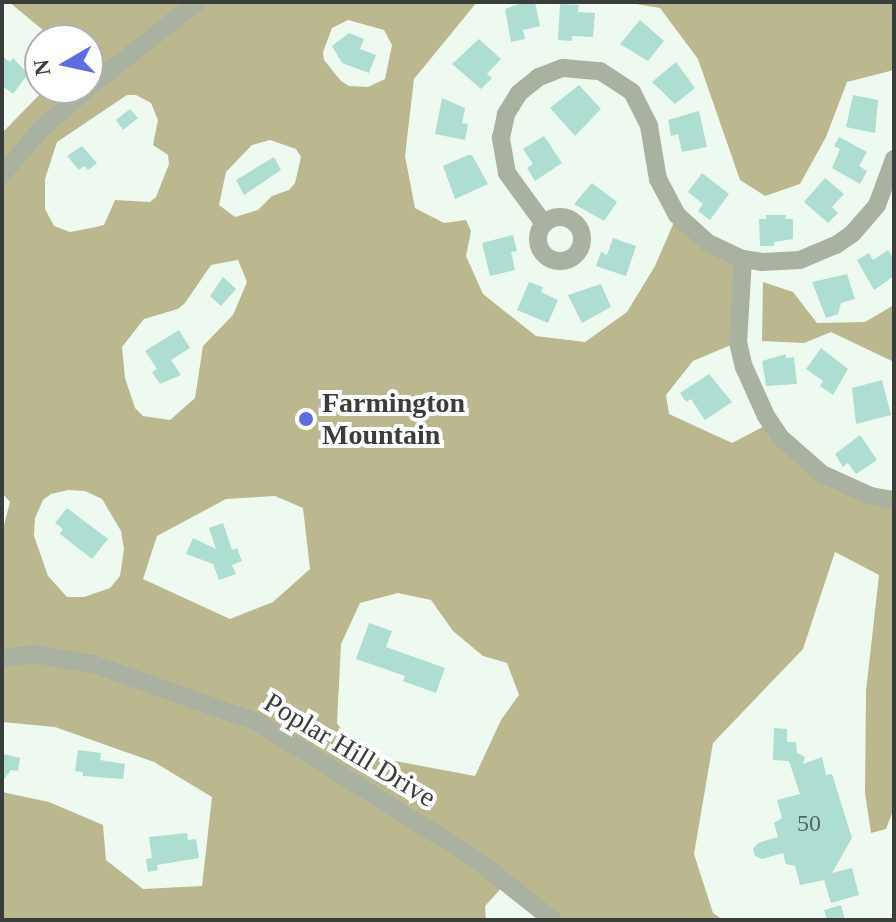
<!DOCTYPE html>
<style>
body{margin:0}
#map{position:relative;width:896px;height:922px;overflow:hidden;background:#eefaf0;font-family:Georgia,serif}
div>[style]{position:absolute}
.forest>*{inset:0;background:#bbb890}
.building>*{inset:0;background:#added1}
.minor>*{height:18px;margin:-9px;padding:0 9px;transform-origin:9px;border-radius:9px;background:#a9b1a1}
.minor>.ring{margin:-9px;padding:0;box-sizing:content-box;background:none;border:18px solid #a9b1a1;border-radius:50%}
.dots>*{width:22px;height:22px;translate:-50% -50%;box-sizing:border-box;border:4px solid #fff;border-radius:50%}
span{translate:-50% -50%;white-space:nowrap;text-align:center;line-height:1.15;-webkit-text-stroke:8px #fff;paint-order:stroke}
.number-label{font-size:24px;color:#566660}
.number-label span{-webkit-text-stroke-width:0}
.poi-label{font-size:28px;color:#393e3a;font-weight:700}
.left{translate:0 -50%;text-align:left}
.street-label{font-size:28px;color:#393e3a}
.frame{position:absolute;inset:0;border:4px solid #393e3a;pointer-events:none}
.north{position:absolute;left:24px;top:24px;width:80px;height:80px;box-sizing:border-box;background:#fff;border:2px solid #b0b2b0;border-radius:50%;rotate:261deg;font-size:22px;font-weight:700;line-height:32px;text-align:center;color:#393e3a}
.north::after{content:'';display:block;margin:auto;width:28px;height:36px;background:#5d6ce3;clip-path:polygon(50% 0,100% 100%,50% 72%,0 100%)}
</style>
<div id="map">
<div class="forest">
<i style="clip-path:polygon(evenodd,9px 2px,477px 2px,414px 79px,405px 156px,415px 208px,444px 223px,466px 220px,471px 231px,466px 256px,483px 294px,536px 336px,585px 342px,627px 312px,655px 266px,677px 215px,743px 259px,738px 342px,693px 361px,666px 395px,669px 414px,732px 443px,770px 423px,807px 462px,894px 500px,894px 808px,886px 829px,871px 833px,865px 793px,866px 691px,879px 575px,835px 552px,803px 649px,713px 743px,694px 854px,713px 913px,723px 920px,553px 920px,506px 883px,485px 906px,486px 920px,2px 920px,2px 792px,49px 802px,103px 825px,106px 860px,143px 889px,202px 886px,212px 797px,154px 762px,55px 727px,2px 722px,2px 533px,10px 502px,2px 493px,2px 133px,46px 88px,88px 88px,88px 40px,55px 40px,9px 2px,348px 20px,384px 30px,392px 45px,385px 79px,368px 87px,349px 86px,341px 81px,324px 60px,323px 52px,332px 28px,348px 20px,9px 2px,127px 95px,136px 95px,151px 103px,158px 120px,153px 145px,168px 155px,169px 164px,156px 197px,150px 202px,115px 200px,104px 225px,96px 227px,70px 232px,54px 226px,45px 209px,45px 179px,57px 142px,127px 95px,9px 2px,270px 140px,296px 149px,301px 157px,295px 183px,289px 190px,272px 196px,258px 210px,235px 217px,219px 205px,226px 172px,252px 145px,270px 140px,9px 2px,238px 260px,247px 282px,233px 315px,203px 346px,195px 398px,170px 420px,143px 416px,135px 408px,125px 378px,122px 347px,144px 319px,178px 309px,185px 303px,211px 265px,238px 260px,9px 2px,68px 490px,85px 491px,102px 499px,121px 531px,124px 549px,120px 576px,110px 588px,84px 597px,67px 597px,48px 576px,34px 536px,35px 518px,43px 500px,51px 494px,68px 490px,9px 2px,275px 496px,303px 508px,310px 569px,273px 602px,230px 619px,143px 579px,157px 536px,226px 499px,275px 496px,9px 2px,398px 593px,431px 600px,453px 631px,483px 656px,507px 663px,519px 695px,501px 720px,475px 776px,358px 754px,337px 723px,341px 644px,360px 603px,398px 593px)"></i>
<i style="clip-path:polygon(624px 2px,894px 2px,894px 70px,847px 82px,826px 137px,800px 184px,765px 196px,740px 180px,698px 59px,660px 8px)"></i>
<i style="clip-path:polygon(763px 282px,793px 292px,817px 323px,865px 322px,894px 305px,894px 362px,831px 332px,804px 343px,762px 341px)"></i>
</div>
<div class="building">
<i style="clip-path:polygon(524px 2px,535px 2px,540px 26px,523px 30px,525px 39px,511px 42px,505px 9px)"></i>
<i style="clip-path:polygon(560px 4px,579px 5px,578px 12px,595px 13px,593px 37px,572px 36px,572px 41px,558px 40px)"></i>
<i style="clip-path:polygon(640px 20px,664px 41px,648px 61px,620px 44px)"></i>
<i style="clip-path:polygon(349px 33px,364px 39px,360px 49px,376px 55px,369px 73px,342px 63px,332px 46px)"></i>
<i style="clip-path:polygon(479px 39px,501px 59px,487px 74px,492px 78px,481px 89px,452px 64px)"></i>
<i style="clip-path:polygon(2px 56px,10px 62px,13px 58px,28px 74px,13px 94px,2px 86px)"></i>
<i style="clip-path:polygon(676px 62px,695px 88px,675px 104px,652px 82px)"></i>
<i style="clip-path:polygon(579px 85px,601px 109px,575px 136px,550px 108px)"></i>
<i style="clip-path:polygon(853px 95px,878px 100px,875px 133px,846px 127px)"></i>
<i style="clip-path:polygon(442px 98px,465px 108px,462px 123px,468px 124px,465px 140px,435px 134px)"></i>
<i style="clip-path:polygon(130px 109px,138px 118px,123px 130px,116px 120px)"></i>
<i style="clip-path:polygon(699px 111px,707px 147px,682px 152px,678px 134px,671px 136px,668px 120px)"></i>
<i style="clip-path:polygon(544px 136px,562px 163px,535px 181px,527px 168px,533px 164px,523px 149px)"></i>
<i style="clip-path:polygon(839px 137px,867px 152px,859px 166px,867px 171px,860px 184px,832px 168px,840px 149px,834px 146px)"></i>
<i style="clip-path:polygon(82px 146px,97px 163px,88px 170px,84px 166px,79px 170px,67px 156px)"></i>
<i style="clip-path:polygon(468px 155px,472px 155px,488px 184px,455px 199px,443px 166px)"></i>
<i style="clip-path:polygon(274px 157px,281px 170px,244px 195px,236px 180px)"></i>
<i style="clip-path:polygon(702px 173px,729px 194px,710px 220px,698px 211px,703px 204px,688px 192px)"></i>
<i style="clip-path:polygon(825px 178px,844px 194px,832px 207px,838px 213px,828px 223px,804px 202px)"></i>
<i style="clip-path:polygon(592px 183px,617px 202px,604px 221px,574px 204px)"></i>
<i style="clip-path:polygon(766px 215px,786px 215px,785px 219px,793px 219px,793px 239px,774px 242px,774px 246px,760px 246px,759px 219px,766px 219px)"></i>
<i style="clip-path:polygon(513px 235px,517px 251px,511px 252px,515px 270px,490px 276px,482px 243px)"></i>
<i style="clip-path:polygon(613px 238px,636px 246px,626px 276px,596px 266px,601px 252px,607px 255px)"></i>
<i style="clip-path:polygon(888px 250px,894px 259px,894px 276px,874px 290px,857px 260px,869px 253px,873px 260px)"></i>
<i style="clip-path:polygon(847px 274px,855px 299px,841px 303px,838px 314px,826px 318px,812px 282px)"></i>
<i style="clip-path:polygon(223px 277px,236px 289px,221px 306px,210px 296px)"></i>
<i style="clip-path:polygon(529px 282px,543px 287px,541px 292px,558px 300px,548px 323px,517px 310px)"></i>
<i style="clip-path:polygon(601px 284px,611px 307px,582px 323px,568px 295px)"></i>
<i style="clip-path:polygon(179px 330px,190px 348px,171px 360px,181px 375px,160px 384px,152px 372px,157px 369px,145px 351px)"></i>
<i style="clip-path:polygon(821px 348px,848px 369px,833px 395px,820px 386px,823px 381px,806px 369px)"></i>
<i style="clip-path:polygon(786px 354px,786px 358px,794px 357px,797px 384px,766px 386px,762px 361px)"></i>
<i style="clip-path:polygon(709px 374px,732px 402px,705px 420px,691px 399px,686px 402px,680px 393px)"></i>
<i style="clip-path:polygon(882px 380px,891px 415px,856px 424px,852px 388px)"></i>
<i style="clip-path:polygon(860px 435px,877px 460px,856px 474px,848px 463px,843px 467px,835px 454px)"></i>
<i style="clip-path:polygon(67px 508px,108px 539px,92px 559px,60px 534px,63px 529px,55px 523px)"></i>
<i style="clip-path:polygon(223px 523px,232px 550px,237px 548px,242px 561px,232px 565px,236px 574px,219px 580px,213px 564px,186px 554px,193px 538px,216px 549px,209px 528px)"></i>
<i style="clip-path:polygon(369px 623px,392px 631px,386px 647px,445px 668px,436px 693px,403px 681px,405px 676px,356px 659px)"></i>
<i style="clip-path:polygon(774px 728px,787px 729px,787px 742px,796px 742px,797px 753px,805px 757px,803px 764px,822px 757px,826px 775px,832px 774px,852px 838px,832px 873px,852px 868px,859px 895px,831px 903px,824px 880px,800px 885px,795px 866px,786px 864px,783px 853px,762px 859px,755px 856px,753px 849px,758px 843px,778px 837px,774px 823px,782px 818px,777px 800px,800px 794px,789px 761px,773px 760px)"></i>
<i style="clip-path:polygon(78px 750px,101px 753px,100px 760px,125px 764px,123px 779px,83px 776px,83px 772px,75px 771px)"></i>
<i style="clip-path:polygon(4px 754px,20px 758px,18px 771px,11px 770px,2px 782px)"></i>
<i style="clip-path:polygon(187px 833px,188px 840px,196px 839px,199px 858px,157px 865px,158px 870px,148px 872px,146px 859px,152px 858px,149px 837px)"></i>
<i style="clip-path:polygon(841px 905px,845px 920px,827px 920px,824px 910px)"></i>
</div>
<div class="minor">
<i style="left:88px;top:88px;width:139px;rotate:-38.3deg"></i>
<i style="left:2px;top:175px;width:59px;rotate:-49.8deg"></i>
<i style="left:40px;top:130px;width:64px;rotate:-41.2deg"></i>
<i class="ring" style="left:538px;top:217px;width:26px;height:26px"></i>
<i style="left:544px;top:224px;width:63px;rotate:-126deg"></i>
<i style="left:507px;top:173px;width:36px;rotate:-100deg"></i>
<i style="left:501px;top:138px;width:25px;rotate:-78deg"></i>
<i style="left:506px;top:114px;width:25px;rotate:-58deg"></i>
<i style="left:519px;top:93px;width:26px;rotate:-39deg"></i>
<i style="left:539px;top:77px;width:26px;rotate:-21deg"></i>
<i style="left:563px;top:68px;width:37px;rotate:5deg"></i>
<i style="left:600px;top:71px;width:38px;rotate:33deg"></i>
<i style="left:632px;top:92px;width:38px;rotate:63deg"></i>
<i style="left:649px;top:126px;width:54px;rotate:80.4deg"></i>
<i style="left:658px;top:179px;width:41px;rotate:62.2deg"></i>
<i style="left:677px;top:215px;width:42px;rotate:42.1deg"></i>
<i style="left:708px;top:243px;width:38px;rotate:25deg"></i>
<i style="left:743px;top:259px;width:19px;rotate:9deg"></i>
<i style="left:762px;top:262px;width:38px;rotate:-3deg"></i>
<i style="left:800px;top:260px;width:39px;rotate:-23deg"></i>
<i style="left:836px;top:245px;width:19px;rotate:-35deg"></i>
<i style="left:852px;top:234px;width:38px;rotate:-49deg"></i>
<i style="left:877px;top:205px;width:49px;rotate:-69.7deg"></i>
<i style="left:743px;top:259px;width:83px;rotate:93.4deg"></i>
<i style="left:738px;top:342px;width:26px;rotate:77deg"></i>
<i style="left:744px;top:367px;width:54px;rotate:65.8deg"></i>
<i style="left:766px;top:416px;width:27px;rotate:56deg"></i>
<i style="left:781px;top:438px;width:55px;rotate:41.3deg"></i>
<i style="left:822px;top:474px;width:54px;rotate:24.2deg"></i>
<i style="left:871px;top:496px;width:23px;rotate:10deg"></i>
<i style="left:2px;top:658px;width:32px;rotate:-7deg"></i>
<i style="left:34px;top:654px;width:60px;rotate:9.6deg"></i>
<i style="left:93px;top:664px;width:174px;rotate:19.5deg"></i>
<i style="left:257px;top:722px;width:260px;rotate:32.1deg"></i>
<i style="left:477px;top:860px;width:97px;rotate:38.3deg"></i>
</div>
<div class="dots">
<i style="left:306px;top:419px;background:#5d6ce3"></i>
</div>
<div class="number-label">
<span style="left:809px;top:824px">50</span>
</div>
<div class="poi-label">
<span class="left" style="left:322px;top:419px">Farmington<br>Mountain</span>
</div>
<div class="street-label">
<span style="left:350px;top:750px;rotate:31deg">Poplar Hill Drive</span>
</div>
<div class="frame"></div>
<div class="north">N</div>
</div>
